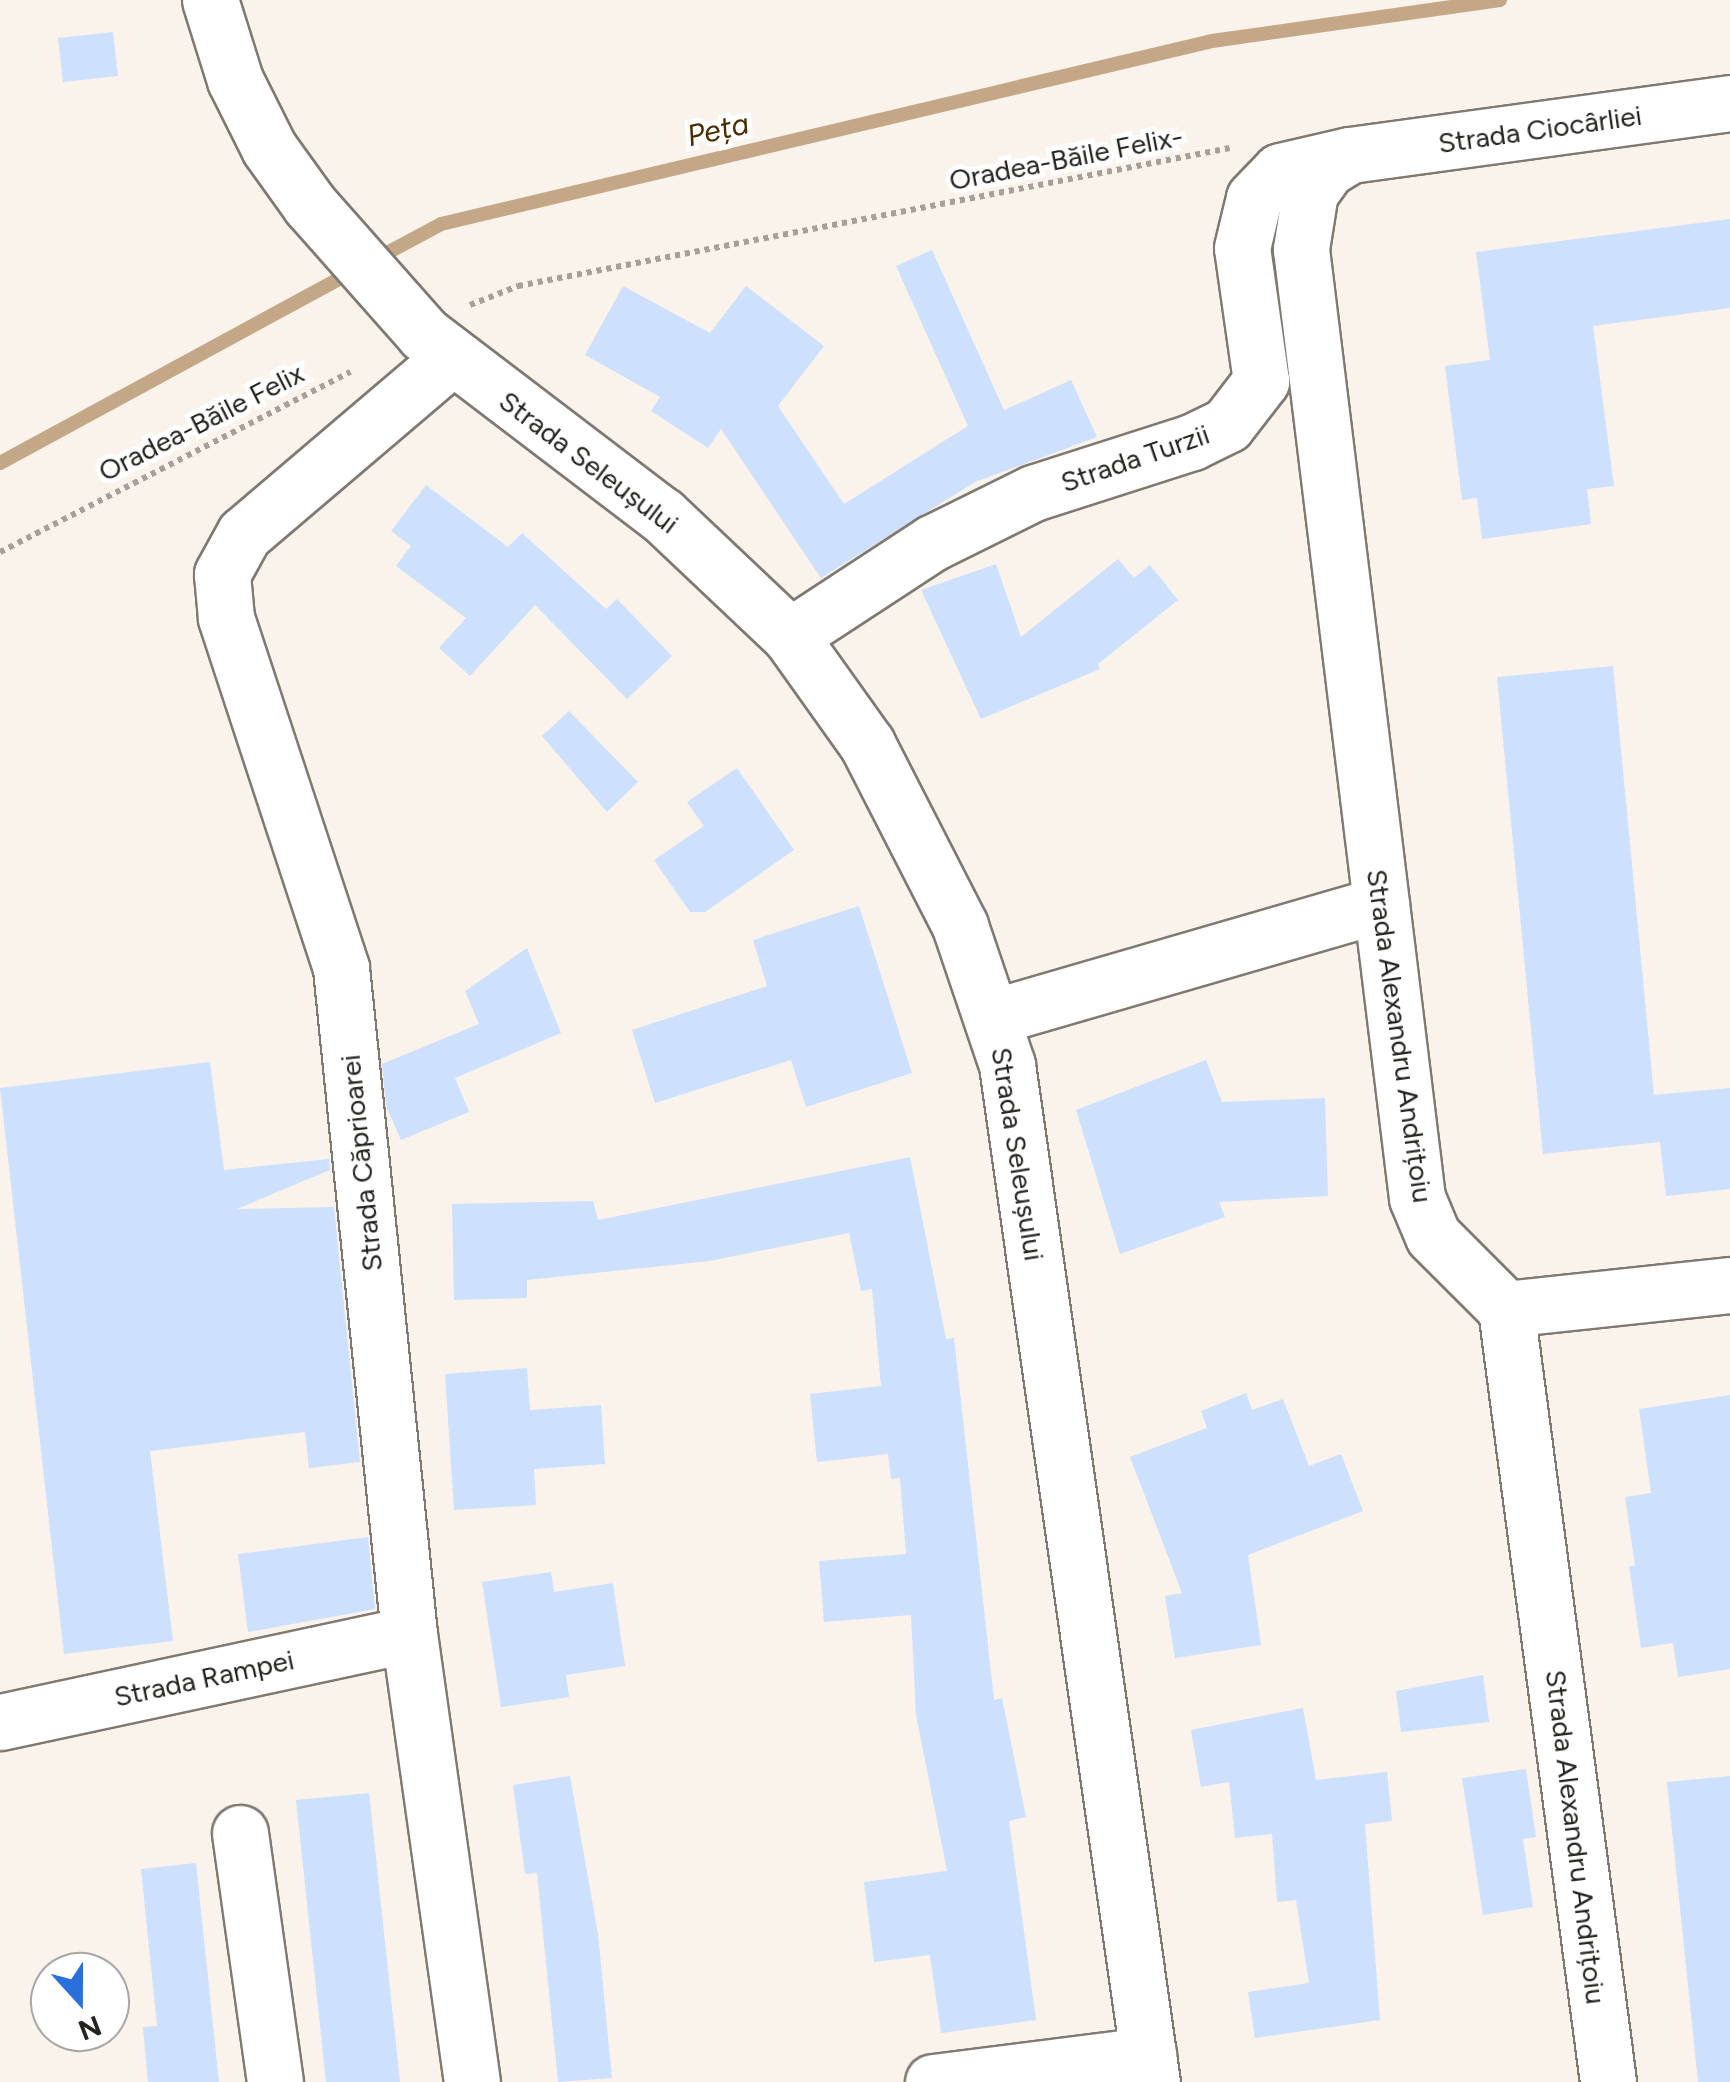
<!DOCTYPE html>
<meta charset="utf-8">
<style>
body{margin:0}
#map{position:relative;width:1730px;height:2082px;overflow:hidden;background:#f9f3eb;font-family:Figtree,sans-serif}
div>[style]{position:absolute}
.stream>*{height:14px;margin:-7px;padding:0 7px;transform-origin:7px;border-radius:7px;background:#c4a786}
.building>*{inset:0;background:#cde0fd}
.path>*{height:6px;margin-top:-3px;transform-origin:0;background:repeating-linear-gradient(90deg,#a5a09a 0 5px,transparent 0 10px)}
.roads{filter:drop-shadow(2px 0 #7f7972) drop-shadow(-2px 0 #7f7972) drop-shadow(0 2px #7f7972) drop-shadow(0 -2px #7f7972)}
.street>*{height:55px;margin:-27.5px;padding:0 27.5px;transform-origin:27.5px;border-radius:27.5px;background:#fff}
.secondary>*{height:55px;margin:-27.5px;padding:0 27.5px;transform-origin:27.5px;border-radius:27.5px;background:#fff}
span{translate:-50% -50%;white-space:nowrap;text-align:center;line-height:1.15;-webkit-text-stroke:10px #fff;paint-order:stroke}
.street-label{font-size:28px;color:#252320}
.water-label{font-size:30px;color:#4a2c01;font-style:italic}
.north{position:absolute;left:30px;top:1952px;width:100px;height:100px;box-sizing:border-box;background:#fff;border:2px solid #a8a7a6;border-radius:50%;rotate:159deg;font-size:28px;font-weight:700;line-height:40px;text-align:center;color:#252320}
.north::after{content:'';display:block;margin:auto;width:35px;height:45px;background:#2b6fdc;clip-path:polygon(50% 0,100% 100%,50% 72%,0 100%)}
</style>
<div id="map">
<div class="stream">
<i style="left:374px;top:260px;width:76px;rotate:-28.2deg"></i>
<i style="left:441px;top:224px;width:792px;rotate:-13.35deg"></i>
<i style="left:1212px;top:41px;width:291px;rotate:-8.1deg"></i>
<i style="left:0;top:463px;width:404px;rotate:-28.5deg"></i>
</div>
<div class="building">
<i style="clip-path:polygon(113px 32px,118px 76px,63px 82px,58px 38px)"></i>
<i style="clip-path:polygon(1730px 219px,1730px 308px,1593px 326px,1614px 486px,1587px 489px,1591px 524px,1482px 539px,1477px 498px,1462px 500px,1445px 366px,1490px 360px,1476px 252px)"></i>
<i style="clip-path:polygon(932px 250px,1004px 410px,1071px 380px,1097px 437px,975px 482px,821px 578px,721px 429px,708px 448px,651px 411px,660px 397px,585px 355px,623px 286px,710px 333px,746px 286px,824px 346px,778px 406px,844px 504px,968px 426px,896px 266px)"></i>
<i style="clip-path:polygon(426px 485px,508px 547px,522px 533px,606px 609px,617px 599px,672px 656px,627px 699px,535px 605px,470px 676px,439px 648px,466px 618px,396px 566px,411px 546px,391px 531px)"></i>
<i style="clip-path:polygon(1118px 559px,1134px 578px,1150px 565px,1178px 600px,1098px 664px,1100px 669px,981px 719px,921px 590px,996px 564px,1021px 637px)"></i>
<i style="clip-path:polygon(1613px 666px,1654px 1095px,1730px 1088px,1730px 1189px,1666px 1196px,1660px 1142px,1543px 1154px,1497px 677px)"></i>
<i style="clip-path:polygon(569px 711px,638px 782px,607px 812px,542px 736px)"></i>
<i style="clip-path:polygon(737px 768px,794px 850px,705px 912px,690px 912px,654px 860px,704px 826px,687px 802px)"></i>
<i style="clip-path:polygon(859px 906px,912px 1073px,806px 1107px,791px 1060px,655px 1103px,632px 1030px,767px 986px,753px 940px)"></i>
<i style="clip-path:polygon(527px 948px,561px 1033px,455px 1078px,469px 1112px,401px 1140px,386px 1106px,382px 1064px,479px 1024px,465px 991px)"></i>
<i style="clip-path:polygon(1206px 1060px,1222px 1102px,1325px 1098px,1328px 1196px,1219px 1202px,1225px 1217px,1120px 1254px,1076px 1110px)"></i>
<i style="clip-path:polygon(210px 1062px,224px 1170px,329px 1159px,330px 1170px,237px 1209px,334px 1207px,360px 1462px,309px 1468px,305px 1432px,150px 1451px,173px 1641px,64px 1654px,0 1088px)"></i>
<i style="clip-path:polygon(910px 1157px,946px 1339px,954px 1338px,994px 1700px,1002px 1698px,1026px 1817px,1009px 1821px,1036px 2020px,941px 2033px,930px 1955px,874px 1962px,864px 1882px,947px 1871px,916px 1715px,911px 1615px,824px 1622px,819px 1561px,906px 1554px,900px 1478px,891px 1479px,888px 1454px,817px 1462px,810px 1394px,881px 1386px,872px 1289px,861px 1291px,849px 1233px,710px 1261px,527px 1280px,527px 1298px,454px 1300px,452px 1204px,593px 1201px,598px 1220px)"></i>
<i style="clip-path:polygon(527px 1368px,530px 1410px,601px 1405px,605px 1464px,534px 1469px,536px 1505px,454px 1510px,445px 1374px)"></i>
<i style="clip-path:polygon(1246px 1393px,1252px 1410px,1283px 1399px,1309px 1466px,1341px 1454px,1363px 1511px,1248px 1555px,1261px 1645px,1175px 1658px,1165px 1596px,1182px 1593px,1130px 1457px,1207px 1428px,1201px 1411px)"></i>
<i style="clip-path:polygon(1730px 1395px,1730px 1669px,1678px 1677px,1673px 1643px,1641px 1648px,1629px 1566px,1635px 1566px,1625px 1497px,1651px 1493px,1639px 1409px)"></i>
<i style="clip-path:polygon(368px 1537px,375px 1609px,248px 1632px,238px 1554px)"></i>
<i style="clip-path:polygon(551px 1572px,554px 1592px,613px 1583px,625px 1666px,566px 1675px,569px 1697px,501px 1707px,482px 1582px)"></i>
<i style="clip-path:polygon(1483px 1675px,1489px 1722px,1401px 1732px,1396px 1691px)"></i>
<i style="clip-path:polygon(1303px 1708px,1316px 1780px,1387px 1772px,1392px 1821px,1365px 1824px,1380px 2020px,1255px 2038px,1248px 1992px,1309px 1983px,1296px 1900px,1277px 1902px,1272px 1834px,1235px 1838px,1229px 1782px,1201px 1787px,1191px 1730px)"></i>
<i style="clip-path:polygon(1526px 1769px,1536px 1837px,1523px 1839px,1533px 1907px,1483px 1915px,1462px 1778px)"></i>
<i style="clip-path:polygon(570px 1776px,598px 1934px,612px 2078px,558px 2082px,537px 1873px,525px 1874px,513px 1785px)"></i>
<i style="clip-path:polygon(1730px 1776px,1730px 2082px,1698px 2082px,1667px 1782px)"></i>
<i style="clip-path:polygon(369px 1793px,400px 2082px,326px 2082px,296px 1800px)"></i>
<i style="clip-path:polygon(196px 1863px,219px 2082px,148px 2082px,143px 2027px,157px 2026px,141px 1869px)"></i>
</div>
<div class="path">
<i style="left:470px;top:305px;width:52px;rotate:-21.6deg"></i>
<i style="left:518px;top:286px;width:725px;rotate:-10.97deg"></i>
<i style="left:0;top:552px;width:394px;rotate:-27.2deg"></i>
</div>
<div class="roads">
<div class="street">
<i style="left:1350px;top:155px;width:27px;rotate:149deg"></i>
<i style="left:1327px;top:169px;width:29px;rotate:126deg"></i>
<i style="left:1310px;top:192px;width:58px;rotate:99deg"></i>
<i style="left:1301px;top:249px;width:956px;rotate:83.03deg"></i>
<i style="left:1417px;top:1198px;width:41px;rotate:67.2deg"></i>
<i style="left:1433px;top:1236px;width:103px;rotate:45deg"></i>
<i style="left:1506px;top:1309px;width:780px;rotate:82.48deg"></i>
<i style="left:451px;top:358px;width:272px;rotate:139.6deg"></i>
<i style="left:244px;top:534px;width:46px;rotate:118.8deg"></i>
<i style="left:222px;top:574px;width:44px;rotate:84.8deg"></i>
<i style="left:226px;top:618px;width:368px;rotate:71.8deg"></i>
<i style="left:341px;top:968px;width:669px;rotate:84.17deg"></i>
<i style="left:409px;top:1634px;width:452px;rotate:82deg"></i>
<i style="left:790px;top:636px;width:170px;rotate:-33.2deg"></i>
<i style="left:932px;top:543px;width:113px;rotate:-26.3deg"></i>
<i style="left:1033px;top:493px;width:167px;rotate:-17.8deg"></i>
<i style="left:1192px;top:442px;width:39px;rotate:-26deg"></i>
<i style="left:1227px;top:425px;width:56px;rotate:-52.3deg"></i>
<i style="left:1261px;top:381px;width:134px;rotate:-98.1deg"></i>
<i style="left:1242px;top:248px;width:51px;rotate:-76.5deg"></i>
<i style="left:1254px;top:198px;width:37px;rotate:-46deg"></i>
<i style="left:1280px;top:171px;width:72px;rotate:-12.9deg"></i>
<i style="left:1350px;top:155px;width:384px;rotate:-7.8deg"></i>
<i style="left:993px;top:1017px;width:404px;rotate:-16.2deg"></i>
<i style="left:1506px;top:1309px;width:225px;rotate:-6.1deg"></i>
<i style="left:0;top:1722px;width:418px;rotate:-12.1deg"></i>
<i style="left:240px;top:1833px;width:251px;rotate:82deg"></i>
<i style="left:933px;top:2082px;width:217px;rotate:-7.2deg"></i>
</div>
<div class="secondary">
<i style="left:210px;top:0;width:84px;rotate:72.6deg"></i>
<i style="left:235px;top:80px;width:76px;rotate:63.4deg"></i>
<i style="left:269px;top:148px;width:70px;rotate:54.3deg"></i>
<i style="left:310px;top:205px;width:172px;rotate:48.5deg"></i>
<i style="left:424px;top:334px;width:299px;rotate:37.3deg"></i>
<i style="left:662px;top:515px;width:176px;rotate:43.4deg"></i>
<i style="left:790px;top:636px;width:133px;rotate:54.5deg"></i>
<i style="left:867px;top:744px;width:204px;rotate:62.9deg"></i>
<i style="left:960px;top:926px;width:147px;rotate:71.3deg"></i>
<i style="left:1007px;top:1065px;width:1027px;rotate:81.89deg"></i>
</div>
</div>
<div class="street-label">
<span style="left:1540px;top:129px;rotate:-8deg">Strada Ciocârliei</span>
<span style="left:1066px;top:158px;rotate:-11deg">Oradea-Băile Felix-</span>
<span style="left:201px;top:422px;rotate:-27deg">Oradea-Băile Felix</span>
<span style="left:1135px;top:458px;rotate:-19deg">Strada Turzii</span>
<span style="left:589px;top:462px;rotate:37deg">Strada Seleușului</span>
<span style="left:1400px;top:1036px;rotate:82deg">Strada Alexandru Andrițoiu</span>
<span style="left:1018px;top:1154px;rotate:81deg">Strada Seleușului</span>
<span style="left:361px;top:1163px;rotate:-96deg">Strada Căprioarei</span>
<span style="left:204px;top:1678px;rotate:-12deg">Strada Rampei</span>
<span style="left:1576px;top:1837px;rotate:83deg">Strada Alexandru Andrițoiu</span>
</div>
<div class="water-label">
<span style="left:718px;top:130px;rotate:-13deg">Peța</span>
</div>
<div class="north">N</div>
</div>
